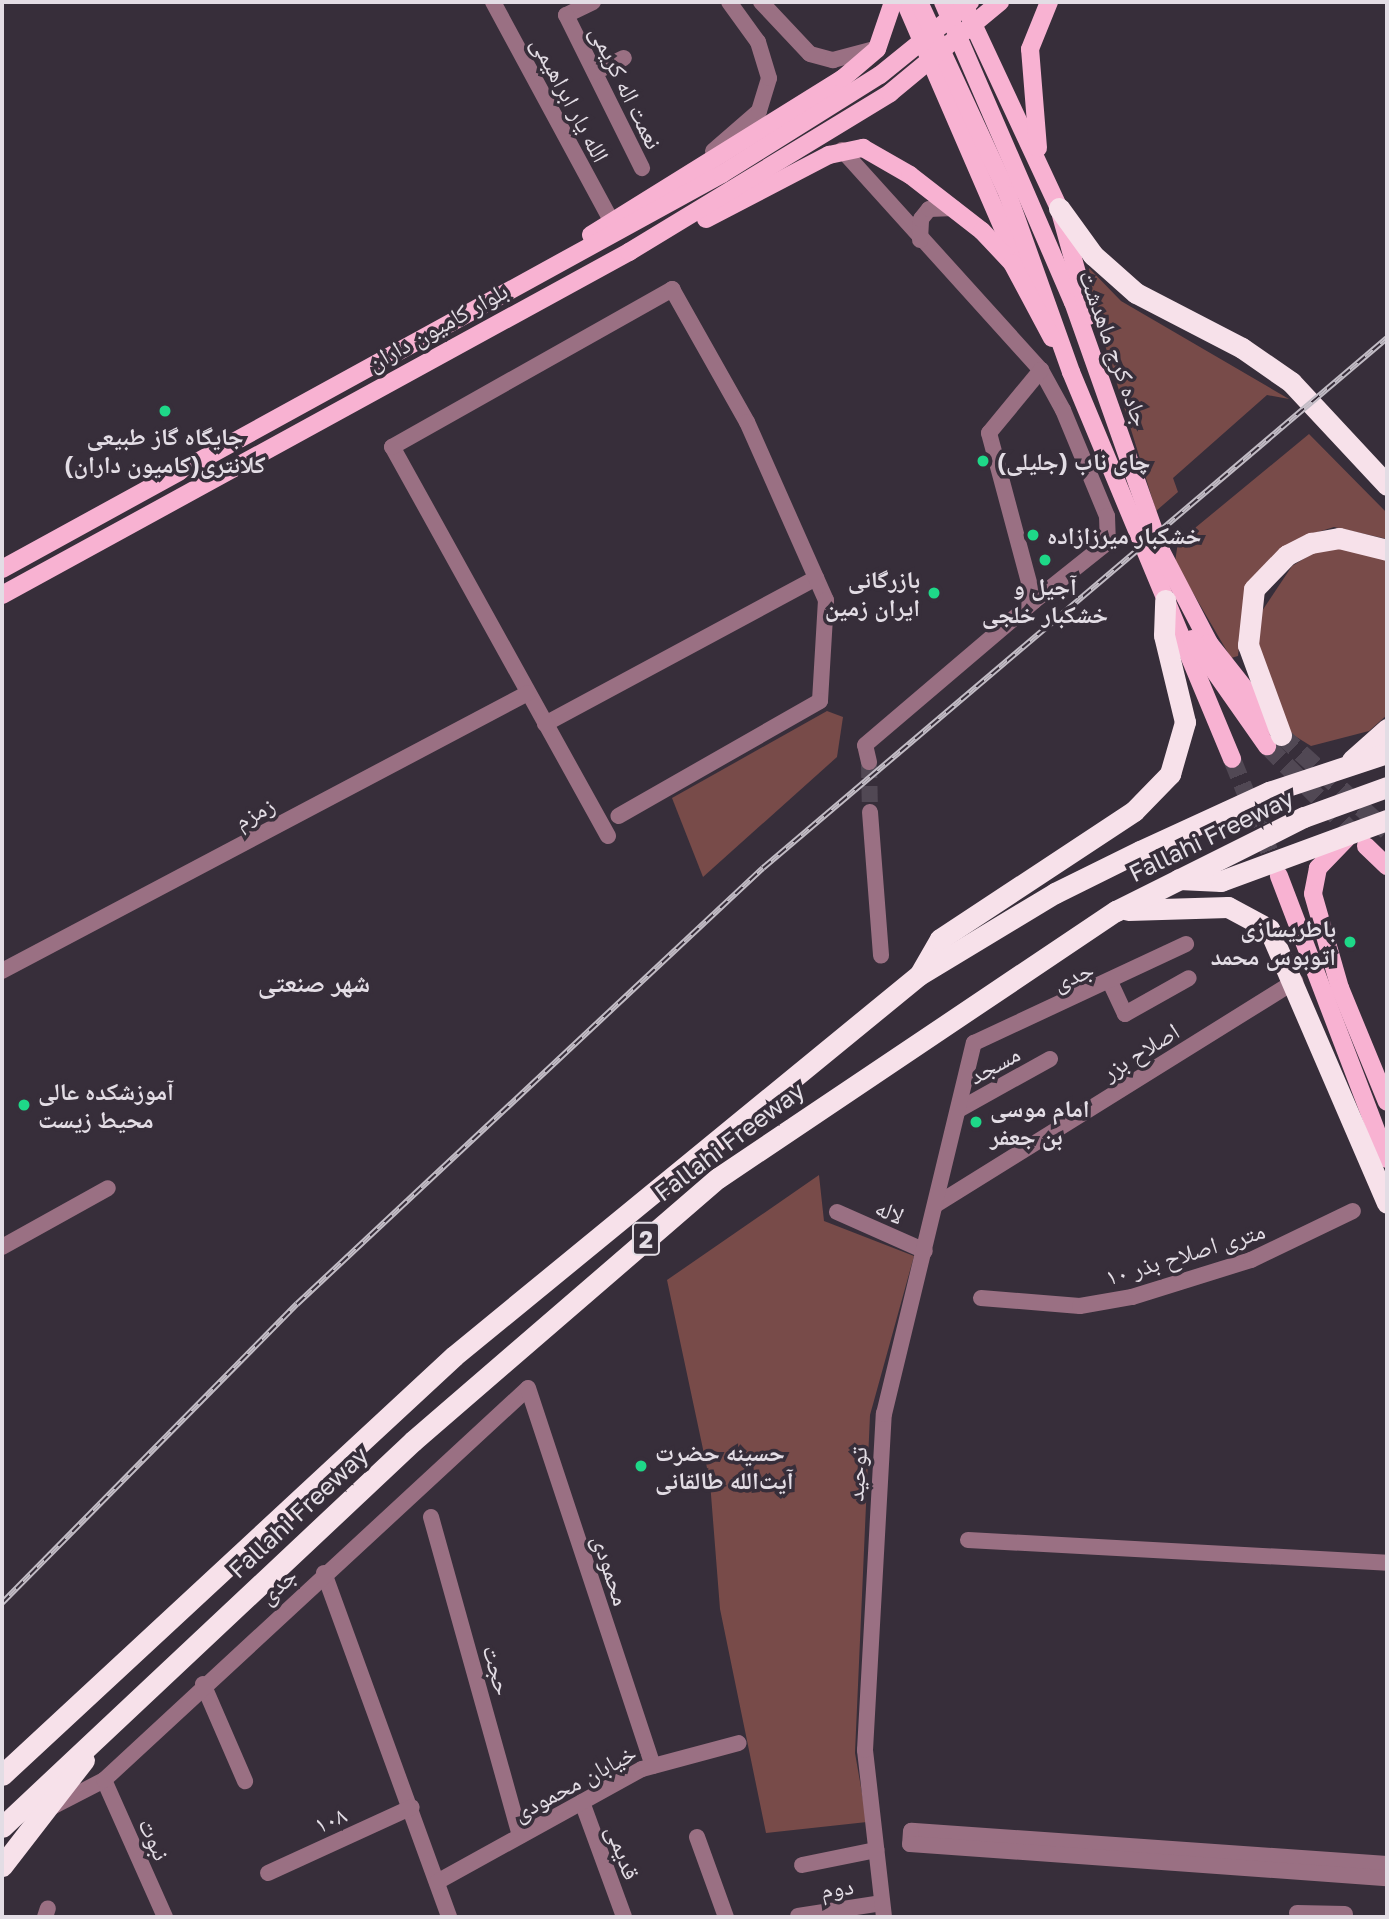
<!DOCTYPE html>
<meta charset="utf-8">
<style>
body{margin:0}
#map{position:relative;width:1389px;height:1919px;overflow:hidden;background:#372e3a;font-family:"Golos Text","Noto Naskh Arabic",sans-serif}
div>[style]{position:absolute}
.green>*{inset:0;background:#784b49}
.minor-tunnel>*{height:16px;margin-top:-8px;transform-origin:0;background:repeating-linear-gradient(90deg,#514854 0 16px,transparent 0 24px)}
.major-tunnel>*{height:18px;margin-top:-9px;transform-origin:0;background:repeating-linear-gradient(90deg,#514854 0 18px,transparent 0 27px)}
.minor>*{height:16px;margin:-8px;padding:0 8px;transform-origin:8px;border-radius:8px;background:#9a7083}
.major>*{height:18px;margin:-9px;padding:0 9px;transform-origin:9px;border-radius:9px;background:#f8b2d2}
.highway>*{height:21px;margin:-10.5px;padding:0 10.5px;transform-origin:10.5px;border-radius:10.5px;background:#f7e1ea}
.rail>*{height:6px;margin-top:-3px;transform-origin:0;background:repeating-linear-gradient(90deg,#372e3a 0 10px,#c2bcc5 0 20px);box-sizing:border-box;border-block:2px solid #c2bcc5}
.major-bridge>*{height:18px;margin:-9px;padding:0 9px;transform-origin:9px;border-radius:9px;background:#f8b2d2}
.dots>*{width:19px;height:19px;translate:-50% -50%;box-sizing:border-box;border:4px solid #372e3a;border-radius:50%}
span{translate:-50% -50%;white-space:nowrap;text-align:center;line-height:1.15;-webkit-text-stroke:7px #372e3a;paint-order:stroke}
.shield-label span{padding:2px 5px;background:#372e3a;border:2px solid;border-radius:5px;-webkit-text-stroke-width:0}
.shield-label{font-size:23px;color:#e3dde5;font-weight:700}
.street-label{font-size:24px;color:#e3dde5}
.poi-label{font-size:24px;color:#e3dde5;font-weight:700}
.left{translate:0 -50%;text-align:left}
.right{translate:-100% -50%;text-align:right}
.neighbourhood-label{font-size:26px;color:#e3dde5;font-weight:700}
.frame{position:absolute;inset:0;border:4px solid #e3dde5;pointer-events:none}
</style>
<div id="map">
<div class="green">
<i style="clip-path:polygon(1089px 268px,1121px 301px,1289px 399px,1267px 395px,1173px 478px,1178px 492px,1156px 511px,1094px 309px)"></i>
<i style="clip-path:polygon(1309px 434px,1387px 513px,1387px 539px,1334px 527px,1308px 535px,1245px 592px,1238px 656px,1231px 658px,1175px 562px,1178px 542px)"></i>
<i style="clip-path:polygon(1367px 548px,1387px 558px,1387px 715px,1369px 731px,1311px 746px,1290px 733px,1251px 639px,1256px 620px,1292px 566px,1320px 549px)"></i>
<i style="clip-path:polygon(827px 711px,843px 717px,837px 757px,703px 877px,672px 798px)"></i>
<i style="clip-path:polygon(819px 1175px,824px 1221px,914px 1256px,870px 1415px,855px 1753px,867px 1822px,766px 1833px,720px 1609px,710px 1482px,667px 1280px)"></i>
</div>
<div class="minor-tunnel">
<i style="left:869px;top:762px;width:50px;rotate:88.9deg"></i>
</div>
<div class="major-tunnel">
<i style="left:1281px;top:735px;width:143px;rotate:42.2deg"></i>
<i style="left:1267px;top:746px;width:134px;rotate:45.3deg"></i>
<i style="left:1232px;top:759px;width:123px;rotate:68deg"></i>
</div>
<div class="minor">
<i style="left:493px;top:2px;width:246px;rotate:61.6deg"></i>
<i style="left:593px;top:2px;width:30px;rotate:154deg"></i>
<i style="left:566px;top:15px;width:171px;rotate:63.6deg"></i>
<i style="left:761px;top:2px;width:71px;rotate:46.7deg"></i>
<i style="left:810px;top:54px;width:24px;rotate:15deg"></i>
<i style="left:833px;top:60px;width:42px;rotate:-15deg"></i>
<i style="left:595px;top:72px;width:32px;rotate:-26deg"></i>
<i style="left:842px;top:150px;width:297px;rotate:47.9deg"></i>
<i style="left:1041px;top:370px;width:46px;rotate:61.2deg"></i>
<i style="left:1063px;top:410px;width:115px;rotate:67.5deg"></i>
<i style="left:1107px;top:516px;width:26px;rotate:88deg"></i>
<i style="left:1108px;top:542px;width:95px;rotate:141.4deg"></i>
<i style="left:1034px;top:601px;width:174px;rotate:-105deg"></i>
<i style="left:989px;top:433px;width:82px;rotate:-50.5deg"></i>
<i style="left:713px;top:151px;width:61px;rotate:-41deg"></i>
<i style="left:759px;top:111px;width:34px;rotate:-73deg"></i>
<i style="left:769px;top:78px;width:38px;rotate:-107deg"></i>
<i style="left:758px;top:42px;width:49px;rotate:-125.9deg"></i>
<i style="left:920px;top:240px;width:21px;rotate:-87deg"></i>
<i style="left:921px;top:219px;width:13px;rotate:-51deg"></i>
<i style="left:929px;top:209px;width:25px;rotate:-2deg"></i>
<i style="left:545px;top:724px;width:308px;rotate:-28.3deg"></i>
<i style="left:869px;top:762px;width:17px;rotate:-103deg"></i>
<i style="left:865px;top:745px;width:222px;rotate:-40.4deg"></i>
<i style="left:870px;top:812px;width:144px;rotate:85.6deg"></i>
<i style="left:608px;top:836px;width:445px;rotate:-119deg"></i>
<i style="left:392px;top:447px;width:322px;rotate:-29.4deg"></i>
<i style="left:672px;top:289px;width:153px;rotate:60.6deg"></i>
<i style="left:747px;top:422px;width:195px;rotate:66.1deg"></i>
<i style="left:826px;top:600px;width:101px;rotate:93.4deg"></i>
<i style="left:820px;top:701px;width:232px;rotate:150.3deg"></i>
<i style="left:2px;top:971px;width:595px;rotate:-27.86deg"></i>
<i style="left:1111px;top:984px;width:33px;rotate:65deg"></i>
<i style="left:1125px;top:1014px;width:73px;rotate:-29.4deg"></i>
<i style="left:960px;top:1109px;width:103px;rotate:-29.1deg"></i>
<i style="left:937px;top:1204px;width:422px;rotate:-31.9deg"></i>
<i style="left:837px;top:1212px;width:96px;rotate:23.9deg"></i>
<i style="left:2px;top:1247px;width:121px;rotate:-29.1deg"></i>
<i style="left:981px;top:1298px;width:99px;rotate:4.6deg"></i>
<i style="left:1080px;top:1306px;width:53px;rotate:-9.8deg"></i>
<i style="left:1132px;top:1297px;width:125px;rotate:-17.3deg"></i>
<i style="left:1251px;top:1260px;width:113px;rotate:-25.7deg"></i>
<i style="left:431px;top:1517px;width:331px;rotate:74.4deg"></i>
<i style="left:968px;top:1540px;width:420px;rotate:3.1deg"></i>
<i style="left:324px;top:1573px;width:366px;rotate:70deg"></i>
<i style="left:203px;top:1684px;width:106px;rotate:66.6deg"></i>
<i style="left:104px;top:1780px;width:150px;rotate:66deg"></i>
<i style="left:582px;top:1802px;width:122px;rotate:69.9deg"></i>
<i style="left:52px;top:1807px;width:59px;rotate:-27.4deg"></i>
<i style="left:104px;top:1780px;width:577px;rotate:-42.75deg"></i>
<i style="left:528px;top:1388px;width:398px;rotate:71.7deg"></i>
<i style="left:697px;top:1837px;width:85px;rotate:70.1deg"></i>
<i style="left:1387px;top:1864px;width:477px;rotate:-176deg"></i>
<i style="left:911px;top:1831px;width:13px;rotate:94deg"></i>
<i style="left:910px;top:1844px;width:478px;rotate:4.1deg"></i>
<i style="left:802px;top:1865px;width:76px;rotate:-11.5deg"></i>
<i style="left:268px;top:1873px;width:158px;rotate:-24.6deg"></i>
<i style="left:437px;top:1882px;width:234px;rotate:-28.9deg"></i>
<i style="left:642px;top:1769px;width:100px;rotate:-15deg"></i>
<i style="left:1297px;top:1913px;width:48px;rotate:1.2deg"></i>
<i style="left:798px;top:1916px;width:85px;rotate:-8.8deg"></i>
<i style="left:45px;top:1917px;width:9px;rotate:-72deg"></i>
<i style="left:884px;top:1917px;width:168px;rotate:-96.5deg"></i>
<i style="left:865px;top:1750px;width:337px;rotate:-86.8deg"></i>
<i style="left:884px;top:1414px;width:382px;rotate:-76.4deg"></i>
<i style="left:974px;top:1043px;width:234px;rotate:-25deg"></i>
</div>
<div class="major">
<i style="left:905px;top:2px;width:287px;rotate:66.6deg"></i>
<i style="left:919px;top:2px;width:213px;rotate:65.2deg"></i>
<i style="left:1008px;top:195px;width:188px;rotate:70.4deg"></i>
<i style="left:1071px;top:372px;width:419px;rotate:67.4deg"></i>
<i style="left:943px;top:2px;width:327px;rotate:66.6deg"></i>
<i style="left:1073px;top:302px;width:264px;rotate:70.5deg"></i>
<i style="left:1161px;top:551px;width:104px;rotate:62.4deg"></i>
<i style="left:1209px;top:643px;width:107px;rotate:51.8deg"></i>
<i style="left:967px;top:11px;width:217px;rotate:65deg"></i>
<i style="left:1059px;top:208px;width:112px;rotate:74.5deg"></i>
<i style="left:1038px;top:148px;width:99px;rotate:-94.6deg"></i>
<i style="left:1030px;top:49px;width:51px;rotate:-68deg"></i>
<i style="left:706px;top:219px;width:139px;rotate:-27.5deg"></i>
<i style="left:829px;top:155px;width:35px;rotate:-12deg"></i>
<i style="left:863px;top:148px;width:54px;rotate:29.9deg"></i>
<i style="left:910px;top:175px;width:91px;rotate:37.9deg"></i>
<i style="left:982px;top:231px;width:44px;rotate:46.8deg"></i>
<i style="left:1012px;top:263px;width:85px;rotate:61.9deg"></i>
<i style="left:591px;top:235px;width:296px;rotate:-31.9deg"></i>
<i style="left:842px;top:79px;width:46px;rotate:-40.6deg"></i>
<i style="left:877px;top:49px;width:50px;rotate:-71.2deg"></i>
<i style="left:2px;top:569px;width:821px;rotate:-28.75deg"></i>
<i style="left:722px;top:174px;width:186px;rotate:-32.1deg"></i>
<i style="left:2px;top:595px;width:715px;rotate:-28.68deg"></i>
<i style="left:629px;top:252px;width:306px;rotate:-31.3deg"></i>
<i style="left:1192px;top:639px;width:131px;rotate:55deg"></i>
<i style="left:1347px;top:838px;width:42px;rotate:134deg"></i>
<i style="left:1318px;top:868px;width:26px;rotate:101deg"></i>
<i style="left:1313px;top:894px;width:98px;rotate:74deg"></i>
<i style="left:1340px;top:988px;width:123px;rotate:67.6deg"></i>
<i style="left:1366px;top:846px;width:29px;rotate:44deg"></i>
<i style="left:1279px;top:876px;width:303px;rotate:69.1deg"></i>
</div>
<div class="highway">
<i style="left:1059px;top:208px;width:58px;rotate:54.1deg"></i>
<i style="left:1093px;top:255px;width:57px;rotate:41.5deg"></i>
<i style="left:1136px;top:293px;width:119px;rotate:27.4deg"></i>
<i style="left:1242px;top:348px;width:60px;rotate:34.8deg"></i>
<i style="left:1291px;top:382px;width:141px;rotate:47deg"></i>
<i style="left:1281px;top:735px;width:96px;rotate:-110.1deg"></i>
<i style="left:1248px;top:645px;width:56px;rotate:-83.9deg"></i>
<i style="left:1254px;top:589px;width:47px;rotate:-45.9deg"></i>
<i style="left:1287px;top:555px;width:27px;rotate:-27deg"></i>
<i style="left:1311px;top:543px;width:28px;rotate:-10deg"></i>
<i style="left:1339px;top:538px;width:49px;rotate:14deg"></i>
<i style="left:1352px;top:760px;width:47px;rotate:-41.5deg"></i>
<i style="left:1179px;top:879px;width:42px;rotate:2.7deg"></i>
<i style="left:1221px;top:881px;width:177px;rotate:-20.2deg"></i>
<i style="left:1128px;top:910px;width:100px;rotate:-1.7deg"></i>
<i style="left:1228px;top:907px;width:47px;rotate:28.2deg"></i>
<i style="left:1269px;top:929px;width:298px;rotate:66.7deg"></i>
<i style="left:921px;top:972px;width:38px;rotate:-60deg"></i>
<i style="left:940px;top:939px;width:232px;rotate:-33.4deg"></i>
<i style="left:1134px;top:811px;width:52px;rotate:-45.8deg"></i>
<i style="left:1170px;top:774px;width:54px;rotate:-73.9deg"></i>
<i style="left:1185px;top:722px;width:89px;rotate:-103.6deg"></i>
<i style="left:1164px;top:635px;width:35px;rotate:-88deg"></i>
<i style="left:2px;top:1775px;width:616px;rotate:-42.83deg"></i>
<i style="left:454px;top:1356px;width:601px;rotate:-39.33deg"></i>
<i style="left:919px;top:975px;width:159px;rotate:-31.1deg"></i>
<i style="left:1055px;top:893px;width:95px;rotate:-26.3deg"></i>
<i style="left:1140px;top:851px;width:142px;rotate:-24.6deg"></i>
<i style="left:1269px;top:792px;width:124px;rotate:-18.3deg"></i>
<i style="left:2px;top:1827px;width:564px;rotate:-43.2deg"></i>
<i style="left:413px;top:1441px;width:403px;rotate:-40.8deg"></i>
<i style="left:718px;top:1178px;width:479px;rotate:-33.9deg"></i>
<i style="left:1116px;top:911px;width:210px;rotate:-26.6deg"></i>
<i style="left:1304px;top:817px;width:88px;rotate:-19.9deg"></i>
<i style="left:2px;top:1866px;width:134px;rotate:-52.3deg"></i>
</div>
<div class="rail">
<i style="left:2px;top:1603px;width:420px;rotate:-45.4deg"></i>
<i style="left:297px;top:1304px;width:638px;rotate:-43.1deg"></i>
<i style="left:763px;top:868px;width:819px;rotate:-40.34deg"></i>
</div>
<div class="major-bridge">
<i style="left:880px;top:75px;width:116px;rotate:-39deg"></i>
<i style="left:890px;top:93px;width:143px;rotate:-39.6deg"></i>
</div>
<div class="dots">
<i style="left:165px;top:411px;background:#1ed888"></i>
<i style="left:983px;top:461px;background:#1ed888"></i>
<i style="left:1033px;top:535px;background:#1ed888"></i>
<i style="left:1045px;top:560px;background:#1ed888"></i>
<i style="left:934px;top:593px;background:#1ed888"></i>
<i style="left:1350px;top:942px;background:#1ed888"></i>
<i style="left:24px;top:1105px;background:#1ed888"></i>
<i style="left:976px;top:1122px;background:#1ed888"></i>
<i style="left:641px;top:1466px;background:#1ed888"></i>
</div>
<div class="shield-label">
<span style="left:646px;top:1239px">2</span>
</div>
<div class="street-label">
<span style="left:627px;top:87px;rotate:64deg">نعمت اله کریمی</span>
<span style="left:571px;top:99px;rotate:62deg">الله یار ابراهیمی</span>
<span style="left:437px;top:326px;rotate:-29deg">بلوار کامیون داران</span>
<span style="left:1115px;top:348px;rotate:70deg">جاده کرج ماهدشت</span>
<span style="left:254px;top:812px;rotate:-28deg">زمزم</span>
<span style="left:1211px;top:835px;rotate:-26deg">Fallahi Freeway</span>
<span style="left:1073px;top:975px;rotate:-22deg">جدی</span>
<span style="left:1140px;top:1051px;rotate:-32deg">اصلاح بزر</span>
<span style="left:994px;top:1064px;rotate:-29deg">مسجد</span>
<span style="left:729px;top:1141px;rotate:-37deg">Fallahi Freeway</span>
<span style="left:890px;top:1211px;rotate:24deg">لاله</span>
<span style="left:1185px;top:1253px;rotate:-17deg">۱۰ متری اصلاح بذر</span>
<span style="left:856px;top:1474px;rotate:-86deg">توحید</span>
<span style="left:298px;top:1512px;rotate:-43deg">Fallahi Freeway</span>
<span style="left:612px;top:1570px;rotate:72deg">محمودی</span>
<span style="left:277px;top:1585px;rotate:-42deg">جدی</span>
<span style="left:498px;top:1670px;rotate:74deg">حجت</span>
<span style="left:574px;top:1782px;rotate:-28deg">خیابان محمودی</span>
<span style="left:330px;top:1819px;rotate:-24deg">۱۰۸</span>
<span style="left:155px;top:1839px;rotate:66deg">نبوت</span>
<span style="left:624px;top:1852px;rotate:70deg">قدیمی</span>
<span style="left:837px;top:1887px;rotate:-8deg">دوم</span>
</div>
<div class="poi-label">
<span style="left:165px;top:450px">جایگاه گاز طبیعی<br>کلانتری(کامیون داران)</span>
<span class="left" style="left:997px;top:461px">چای ناب (جلیلی)</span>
<span class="left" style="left:1047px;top:535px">خشکبار میرزازاده</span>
<span class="right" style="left:920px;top:593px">بازرگانی<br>ایران زمین</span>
<span style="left:1045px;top:600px">آجیل و<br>خشکبار خلجی</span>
<span class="right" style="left:1336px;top:942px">باطریسازی<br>اتوبوس محمد</span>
<span class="left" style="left:38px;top:1105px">آموزشکده عالی<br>محیط زیست</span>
<span class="left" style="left:990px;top:1122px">امام موسی<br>بن جعفر</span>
<span class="left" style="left:655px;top:1466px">حسینه حضرت<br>آیت‌الله طالقانی</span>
</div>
<div class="neighbourhood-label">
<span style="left:314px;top:983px">شهر صنعتی</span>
</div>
<div class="frame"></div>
</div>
